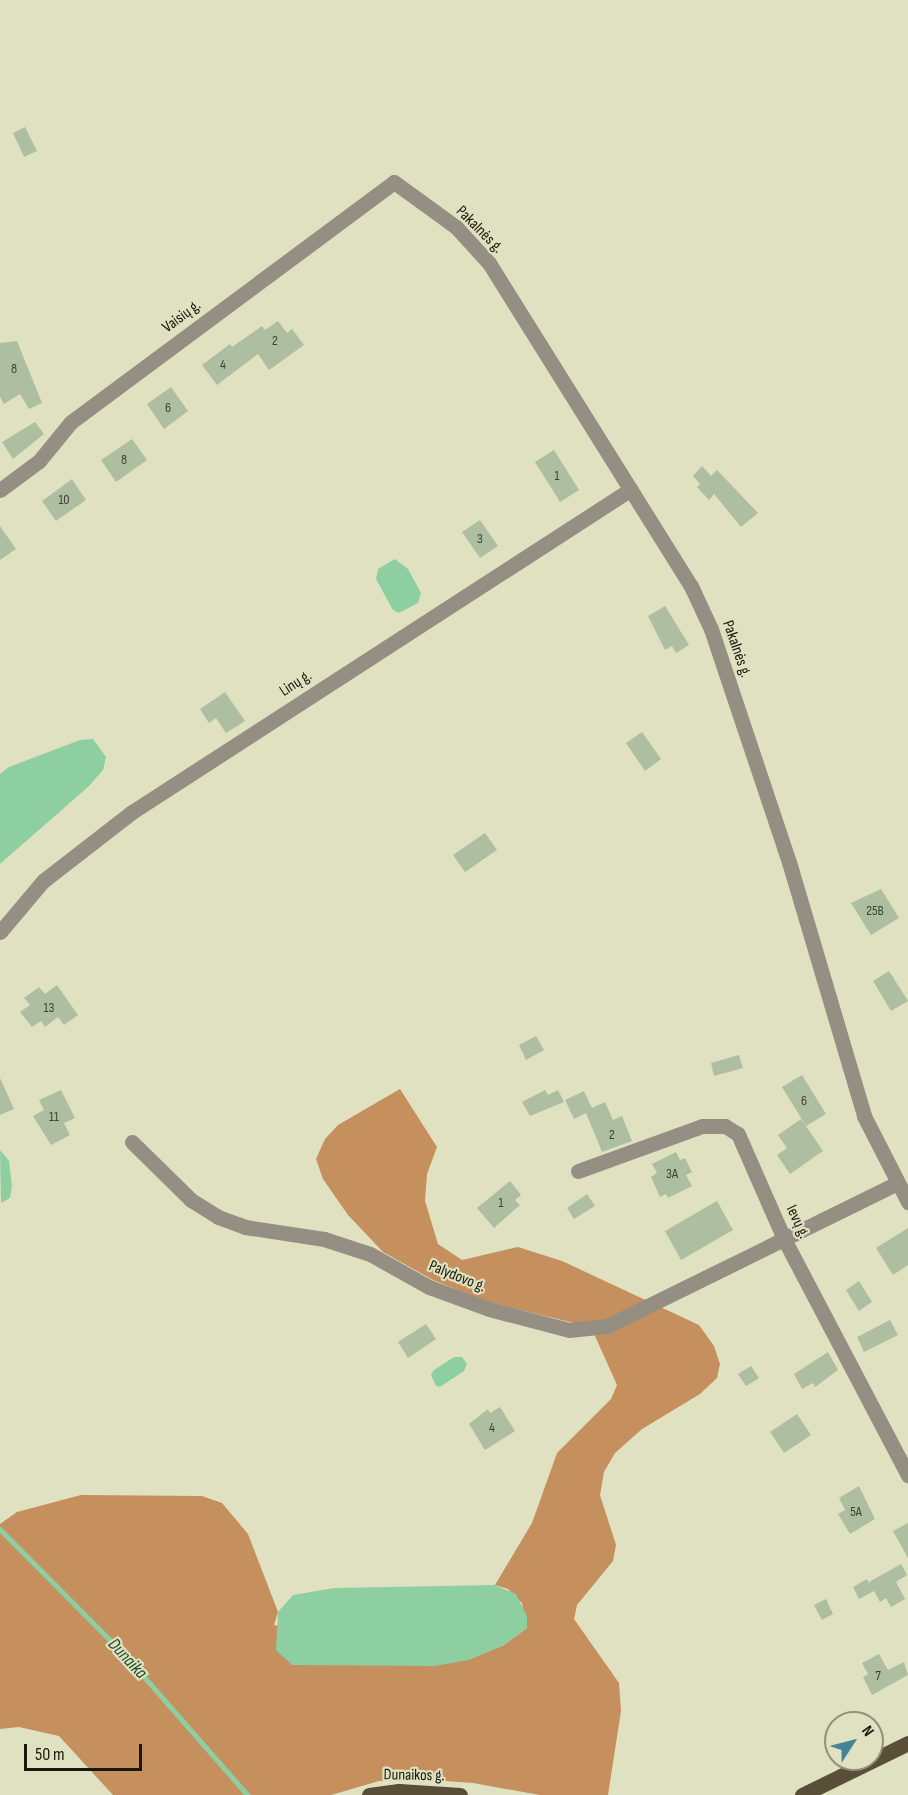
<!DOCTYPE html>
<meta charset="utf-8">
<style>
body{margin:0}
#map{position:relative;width:908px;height:1795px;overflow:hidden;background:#e0e1c0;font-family:"Sofia Sans Condensed",sans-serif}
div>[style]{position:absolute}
.forest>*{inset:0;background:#c58f5e}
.water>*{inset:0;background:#8ecfa2}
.stream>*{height:4.5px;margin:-2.25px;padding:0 2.25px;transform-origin:2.25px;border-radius:2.25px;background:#8ecfa2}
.building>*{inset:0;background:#aebea1}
.minor>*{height:15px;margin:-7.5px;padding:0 7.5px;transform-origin:7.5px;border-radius:7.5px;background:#958f83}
.primary>*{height:15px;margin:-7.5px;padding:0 7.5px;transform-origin:7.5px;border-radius:7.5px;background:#594f39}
span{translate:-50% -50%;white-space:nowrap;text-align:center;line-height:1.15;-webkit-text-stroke:4.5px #e0e1c0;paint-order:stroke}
.number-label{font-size:14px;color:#3e4231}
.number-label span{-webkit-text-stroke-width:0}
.street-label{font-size:16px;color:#18180c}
.water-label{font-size:18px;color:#1c4c2e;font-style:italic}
.north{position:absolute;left:824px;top:1711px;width:60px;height:60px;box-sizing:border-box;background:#e0e1c0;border:2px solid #909178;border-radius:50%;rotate:54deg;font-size:16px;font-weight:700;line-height:24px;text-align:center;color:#18180c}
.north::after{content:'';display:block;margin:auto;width:21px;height:27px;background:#458498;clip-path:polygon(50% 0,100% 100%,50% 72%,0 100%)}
.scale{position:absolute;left:24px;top:1744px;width:118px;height:27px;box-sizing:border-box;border:3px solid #18180c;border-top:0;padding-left:8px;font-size:18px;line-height:21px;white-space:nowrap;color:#18180c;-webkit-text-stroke:4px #e0e1c0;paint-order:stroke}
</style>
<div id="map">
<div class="forest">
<i style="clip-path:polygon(400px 1089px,437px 1147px,427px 1174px,425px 1201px,438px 1244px,462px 1260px,518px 1247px,562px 1261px,699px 1325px,714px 1346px,720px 1364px,717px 1378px,700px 1394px,642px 1429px,615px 1453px,604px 1472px,600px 1495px,616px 1545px,613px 1561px,577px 1605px,574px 1619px,619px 1683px,621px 1711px,608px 1795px,540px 1795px,473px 1783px,416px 1779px,379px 1781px,331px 1795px,113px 1795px,59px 1736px,19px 1727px,0 1729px,0 1524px,17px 1512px,81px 1495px,202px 1496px,222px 1503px,248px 1534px,278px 1612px,274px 1625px,468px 1660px,504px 1645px,527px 1628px,522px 1603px,508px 1589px,495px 1585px,532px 1523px,557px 1453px,611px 1399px,617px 1385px,595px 1336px,578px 1324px,485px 1301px,433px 1280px,383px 1252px,348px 1215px,323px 1179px,316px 1159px,325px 1139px,338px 1125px)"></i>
</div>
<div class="water">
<i style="clip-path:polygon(395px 559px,408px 569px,421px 593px,418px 603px,399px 613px,393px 610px,376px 579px,378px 569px)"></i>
<i style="clip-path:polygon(93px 739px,106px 757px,103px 770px,88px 787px,0 864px,0 774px,9px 767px,80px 740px)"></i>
<i style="clip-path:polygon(0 1150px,9px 1161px,12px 1186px,10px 1198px,1px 1203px)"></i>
<i style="clip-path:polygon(454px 1357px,462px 1357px,467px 1364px,464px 1371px,440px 1387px,436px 1386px,431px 1375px,434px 1370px)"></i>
<i style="clip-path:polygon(495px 1585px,516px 1594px,527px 1616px,527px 1628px,504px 1645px,468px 1660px,435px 1666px,292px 1665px,276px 1650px,278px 1612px,293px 1595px,334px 1588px)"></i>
</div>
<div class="stream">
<i style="left:0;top:1529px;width:180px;rotate:45.2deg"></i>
<i style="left:127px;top:1657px;width:184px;rotate:48.8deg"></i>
</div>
<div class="building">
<i style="clip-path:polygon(25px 127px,37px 151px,24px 157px,13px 133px)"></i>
<i style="clip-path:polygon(278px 321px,287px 333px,292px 329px,304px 345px,269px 370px,258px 354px,217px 385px,202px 365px,230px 344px,232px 347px,262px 326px,265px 330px)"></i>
<i style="clip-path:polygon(17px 341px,42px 403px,29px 409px,20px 394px,4px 404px,0 397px,0 343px)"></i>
<i style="clip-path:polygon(171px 387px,188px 411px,164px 429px,147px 404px)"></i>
<i style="clip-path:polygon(35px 422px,44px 434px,13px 459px,2px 442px)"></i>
<i style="clip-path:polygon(132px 439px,147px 460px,116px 482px,101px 460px)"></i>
<i style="clip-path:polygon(554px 450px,579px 490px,560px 502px,535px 462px)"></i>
<i style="clip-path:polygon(702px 466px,711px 476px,717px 470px,758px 513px,741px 527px,714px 494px,709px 500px,697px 487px,700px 484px,693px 476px)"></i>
<i style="clip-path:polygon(72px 479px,86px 500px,56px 521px,42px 501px)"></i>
<i style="clip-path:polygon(480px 520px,498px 546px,480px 558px,462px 532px)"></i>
<i style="clip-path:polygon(0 526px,16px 549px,0 560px)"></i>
<i style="clip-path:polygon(665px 606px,689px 645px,676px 653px,672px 646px,665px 650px,648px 616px)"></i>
<i style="clip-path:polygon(225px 692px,245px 721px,226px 733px,216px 718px,209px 723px,200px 709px)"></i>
<i style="clip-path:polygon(642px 732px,661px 759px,645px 771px,626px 743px)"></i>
<i style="clip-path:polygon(485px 833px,497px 850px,465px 872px,453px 855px)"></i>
<i style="clip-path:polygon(881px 889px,899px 918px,871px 935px,851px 903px)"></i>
<i style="clip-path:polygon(889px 971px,908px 1001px,891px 1011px,873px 981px)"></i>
<i style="clip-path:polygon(57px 985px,78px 1015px,64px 1025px,58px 1017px,45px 1027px,41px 1021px,32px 1027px,20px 1012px,30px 1005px,24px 998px,39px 987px,45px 994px)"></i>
<i style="clip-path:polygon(536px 1036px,544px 1050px,526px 1060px,519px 1045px)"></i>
<i style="clip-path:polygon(739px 1055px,743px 1068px,714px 1076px,711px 1063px)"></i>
<i style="clip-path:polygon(802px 1075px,826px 1114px,806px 1126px,782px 1087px)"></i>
<i style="clip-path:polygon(0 1078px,14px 1109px,0 1115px)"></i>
<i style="clip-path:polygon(61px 1090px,75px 1118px,64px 1123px,70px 1135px,51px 1145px,33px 1116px,44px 1110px,39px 1100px)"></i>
<i style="clip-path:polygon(545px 1090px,548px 1095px,558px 1090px,564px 1102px,530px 1116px,522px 1102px)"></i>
<i style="clip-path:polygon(584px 1091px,592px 1108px,605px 1102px,613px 1120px,622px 1116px,632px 1141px,602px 1152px,586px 1113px,574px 1119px,565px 1100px)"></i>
<i style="clip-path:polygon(801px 1119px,823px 1151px,790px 1174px,777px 1155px,787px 1148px,778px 1135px)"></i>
<i style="clip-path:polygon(676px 1152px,680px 1160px,685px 1158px,692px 1172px,686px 1175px,692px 1186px,668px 1198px,666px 1194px,660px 1197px,651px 1177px,657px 1173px,652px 1164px)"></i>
<i style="clip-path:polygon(510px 1181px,521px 1195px,515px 1200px,520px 1205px,494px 1228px,477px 1208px)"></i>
<i style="clip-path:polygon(587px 1194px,595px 1206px,574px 1219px,567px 1208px)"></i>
<i style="clip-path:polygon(717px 1201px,733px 1230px,681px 1260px,665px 1231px)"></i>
<i style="clip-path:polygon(908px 1228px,908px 1265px,893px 1275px,876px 1248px)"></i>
<i style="clip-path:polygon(859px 1281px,872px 1302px,859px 1311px,846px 1290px)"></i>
<i style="clip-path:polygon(890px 1320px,898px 1335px,864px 1352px,857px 1337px)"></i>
<i style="clip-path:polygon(426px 1324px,436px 1339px,408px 1358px,398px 1342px)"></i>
<i style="clip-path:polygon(828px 1352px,838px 1370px,815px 1387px,813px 1383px,802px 1389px,794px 1374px)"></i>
<i style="clip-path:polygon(751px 1366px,759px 1378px,746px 1386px,738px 1374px)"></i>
<i style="clip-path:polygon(500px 1407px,515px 1431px,485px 1450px,469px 1424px,488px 1409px,490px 1413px)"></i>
<i style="clip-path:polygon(797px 1414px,811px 1435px,784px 1453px,770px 1432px)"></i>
<i style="clip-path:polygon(859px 1486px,875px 1519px,850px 1534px,838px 1514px,845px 1510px,839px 1498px)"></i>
<i style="clip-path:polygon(908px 1523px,908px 1558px,893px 1531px)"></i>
<i style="clip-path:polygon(901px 1564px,907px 1575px,896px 1582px,905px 1599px,891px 1607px,886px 1598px,880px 1602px,874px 1591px,859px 1599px,853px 1587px,867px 1579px,872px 1589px,869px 1582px)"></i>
<i style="clip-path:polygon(826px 1599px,833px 1614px,822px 1620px,814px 1605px)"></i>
<i style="clip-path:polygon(879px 1654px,888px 1670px,904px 1662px,908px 1675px,872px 1695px,863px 1677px,868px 1674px,862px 1663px)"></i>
</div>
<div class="minor">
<i style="left:0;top:490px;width:49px;rotate:-36.6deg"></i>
<i style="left:39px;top:461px;width:50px;rotate:-50.6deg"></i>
<i style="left:71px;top:422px;width:402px;rotate:-36.6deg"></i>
<i style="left:394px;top:182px;width:77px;rotate:36deg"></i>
<i style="left:456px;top:227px;width:49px;rotate:47.5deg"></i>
<i style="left:489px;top:263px;width:381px;rotate:58deg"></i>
<i style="left:691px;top:586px;width:47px;rotate:65.1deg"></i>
<i style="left:711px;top:629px;width:246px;rotate:71.5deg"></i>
<i style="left:789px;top:862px;width:265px;rotate:73.5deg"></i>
<i style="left:864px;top:1116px;width:97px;rotate:62.9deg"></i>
<i style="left:0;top:932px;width:67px;rotate:-49.9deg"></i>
<i style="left:43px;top:881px;width:113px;rotate:-37.8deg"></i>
<i style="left:132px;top:812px;width:594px;rotate:-32.91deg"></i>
<i style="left:132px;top:1142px;width:83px;rotate:44.5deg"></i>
<i style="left:191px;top:1200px;width:32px;rotate:32deg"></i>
<i style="left:218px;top:1217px;width:29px;rotate:20deg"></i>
<i style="left:245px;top:1227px;width:80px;rotate:8.6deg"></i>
<i style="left:324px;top:1239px;width:48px;rotate:18.1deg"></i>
<i style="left:370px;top:1254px;width:68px;rotate:29.2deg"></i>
<i style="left:429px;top:1287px;width:64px;rotate:20.1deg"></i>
<i style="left:489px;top:1309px;width:83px;rotate:14.7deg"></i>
<i style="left:569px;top:1330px;width:38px;rotate:-6deg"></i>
<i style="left:607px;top:1326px;width:322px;rotate:-26.2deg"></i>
<i style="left:578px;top:1171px;width:132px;rotate:-19.9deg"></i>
<i style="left:702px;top:1126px;width:23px"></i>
<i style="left:725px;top:1126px;width:15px;rotate:32deg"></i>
<i style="left:738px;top:1134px;width:115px;rotate:66.3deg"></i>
<i style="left:784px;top:1239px;width:267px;rotate:62.3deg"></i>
</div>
<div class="primary">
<i style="left:369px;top:1795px;width:30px;rotate:-8deg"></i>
<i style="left:399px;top:1791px;width:61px;rotate:3.8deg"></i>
<i style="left:802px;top:1795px;width:118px;rotate:-26.1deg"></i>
</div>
<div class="number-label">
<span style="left:275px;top:341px">2</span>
<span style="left:223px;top:365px">4</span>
<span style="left:14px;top:369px">8</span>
<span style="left:168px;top:408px">6</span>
<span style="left:124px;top:460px">8</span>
<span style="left:557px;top:476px">1</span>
<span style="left:64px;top:500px">10</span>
<span style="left:480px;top:539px">3</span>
<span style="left:875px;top:911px">25B</span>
<span style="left:49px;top:1008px">13</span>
<span style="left:804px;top:1101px">6</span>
<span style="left:54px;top:1117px">11</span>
<span style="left:612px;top:1135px">2</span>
<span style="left:672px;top:1174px">3A</span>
<span style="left:501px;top:1203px">1</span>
<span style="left:492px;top:1428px">4</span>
<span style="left:856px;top:1512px">5A</span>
<span style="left:878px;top:1676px">7</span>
</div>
<div class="street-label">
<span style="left:479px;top:230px;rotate:45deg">Pakalnės g.</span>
<span style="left:182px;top:317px;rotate:-37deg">Vaisių g.</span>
<span style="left:736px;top:649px;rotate:71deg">Pakalnės g.</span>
<span style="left:296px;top:684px;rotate:-33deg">Linų g.</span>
<span style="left:797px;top:1222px;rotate:65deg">Ievų g.</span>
<span style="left:457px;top:1277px;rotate:22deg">Palydovo g.</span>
<span style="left:414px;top:1776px;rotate:1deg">Dunaikos g.</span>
</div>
<div class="water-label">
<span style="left:127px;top:1659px;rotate:47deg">Dunaika</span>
</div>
<div class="north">N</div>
<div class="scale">50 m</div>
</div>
